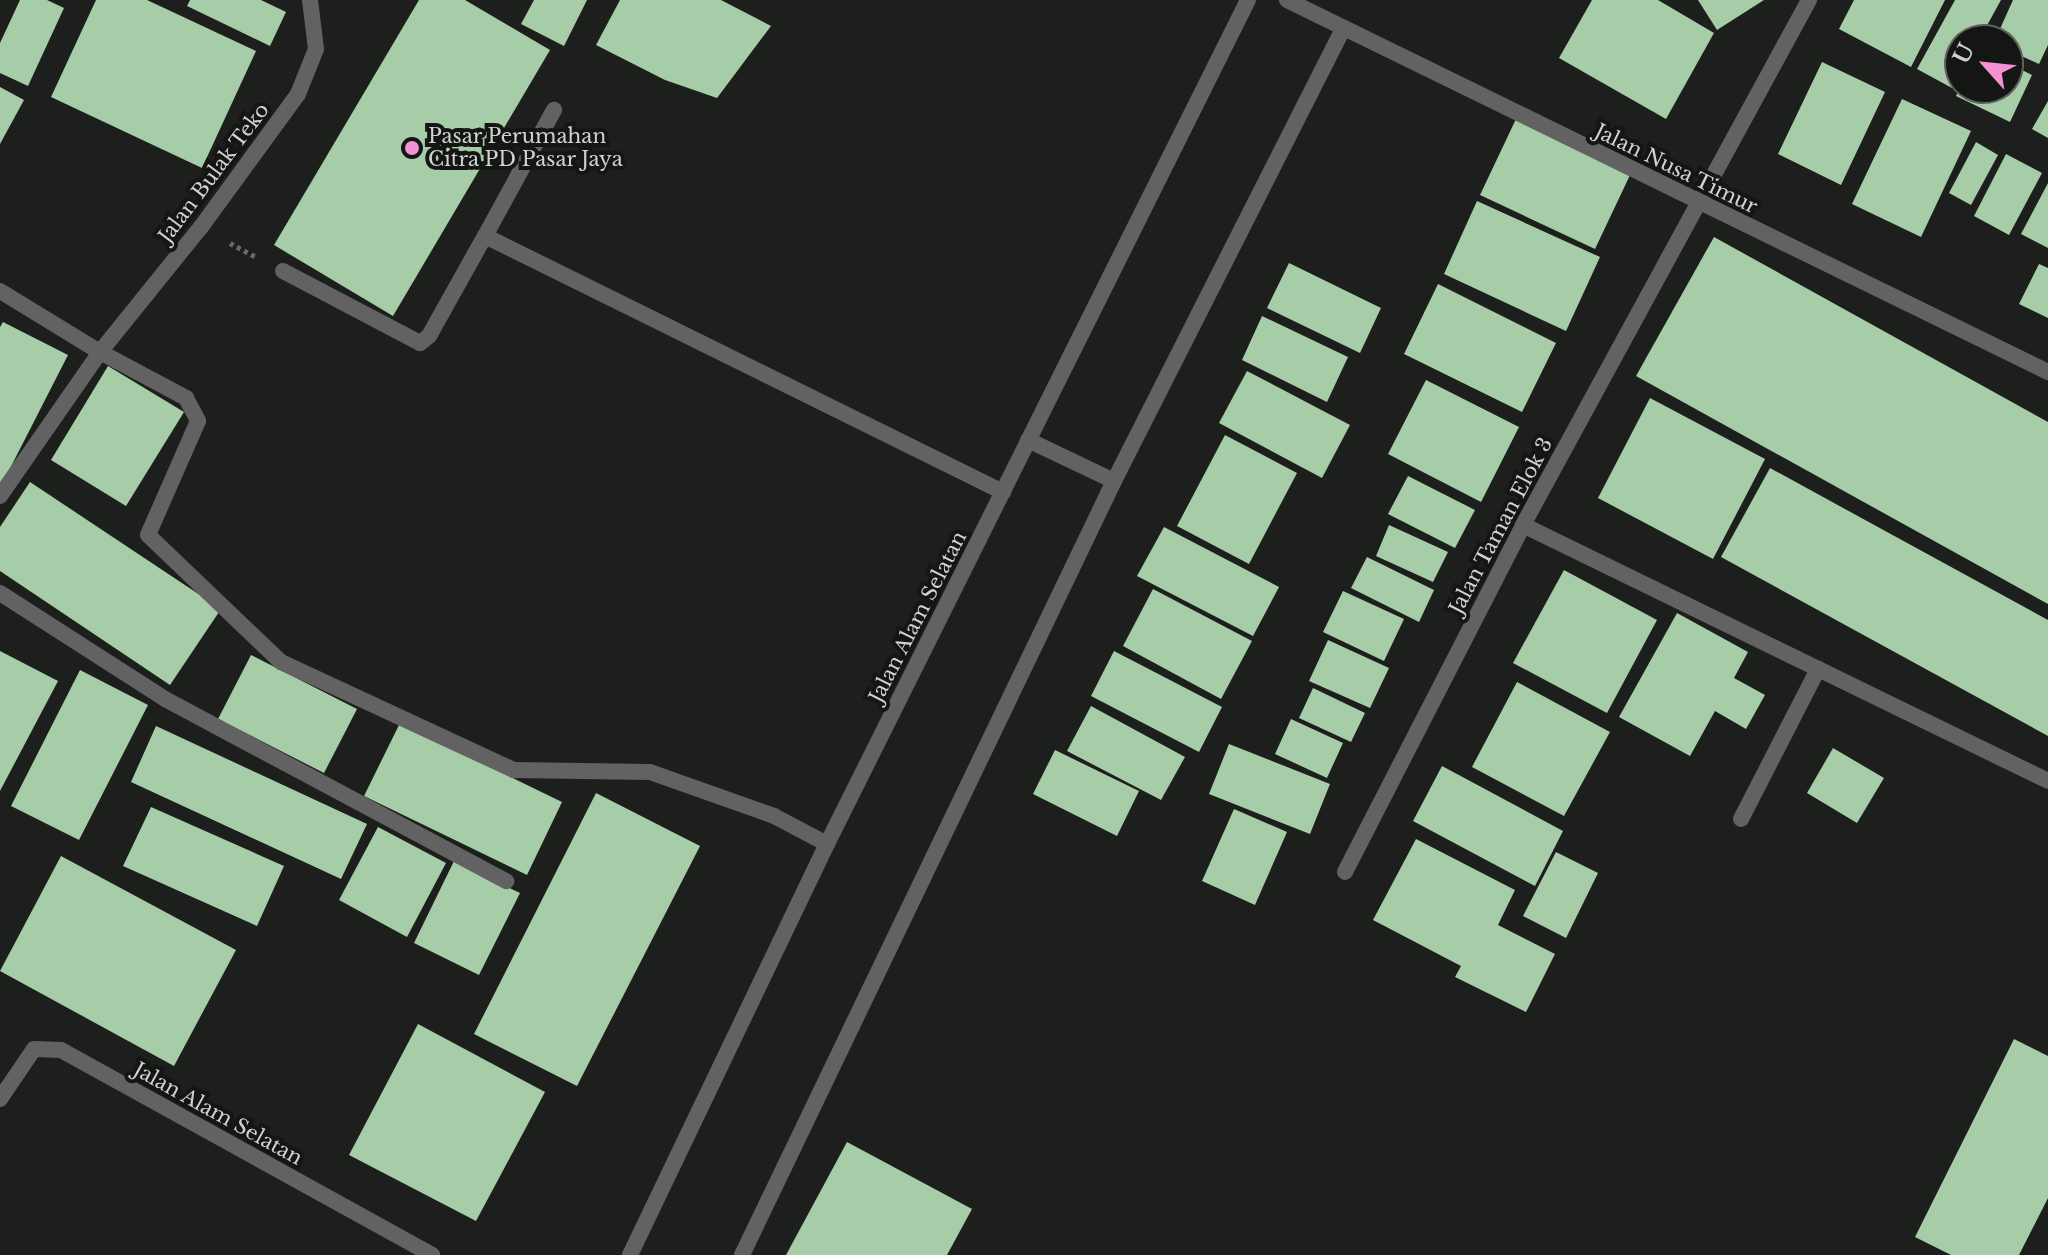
<!DOCTYPE html>
<style>
body{margin:0}
#map{position:relative;width:2048px;height:1255px;overflow:hidden;background:#1d1f1d;font-family:"Libre Baskerville",serif}
div>[style]{position:absolute}
.building>*{inset:0;background:#a6cca8}
.path>*{height:5px;margin-top:-2.5px;transform-origin:0;background:repeating-linear-gradient(90deg,#686a68 0 4px,transparent 0 8px)}
.service>*{height:16px;margin:-8px;padding:0 8px;transform-origin:8px;border-radius:8px;background:#616261}
.minor>*{height:16px;margin:-8px;padding:0 8px;transform-origin:8px;border-radius:8px;background:#616261}
.tertiary>*{height:16px;margin:-8px;padding:0 8px;transform-origin:8px;border-radius:8px;background:#616261}
.dots>*{width:22px;height:22px;translate:-50% -50%;box-sizing:border-box;border:4px solid #141614;border-radius:50%}
span{translate:-50% -50%;white-space:nowrap;text-align:center;line-height:1.15;-webkit-text-stroke:8px #141614;paint-order:stroke}
.poi-label{font-size:20px;color:#d0d2d0}
.left{translate:0 -50%;text-align:left}
.street-label{font-size:20px;color:#d0d2d0}
.north{position:absolute;left:1944px;top:24px;width:80px;height:80px;box-sizing:border-box;background:#141614;border:2px solid #5f615f;border-radius:50%;rotate:297deg;font-size:22px;font-weight:700;line-height:32px;text-align:center;color:#d0d2d0}
.north::after{content:'';display:block;margin:auto;width:28px;height:36px;background:#f491d3;clip-path:polygon(50% 0,100% 100%,50% 72%,0 100%)}
</style>
<div id="map">
<div class="building">
<i style="clip-path:polygon(20px 0,47px 0,64px 8px,28px 86px,0 73px,0 43px)"></i>
<i style="clip-path:polygon(96px 0,147px 0,256px 51px,202px 168px,51px 97px)"></i>
<i style="clip-path:polygon(190px 0,261px 0,286px 12px,270px 46px,187px 6px)"></i>
<i style="clip-path:polygon(419px 0,465px 0,550px 50px,393px 316px,274px 245px)"></i>
<i style="clip-path:polygon(534px 0,587px 0,564px 46px,521px 24px)"></i>
<i style="clip-path:polygon(620px 0,721px 0,771px 26px,717px 98px,665px 80px,596px 45px)"></i>
<i style="clip-path:polygon(1592px 0,1658px 0,1714px 33px,1666px 119px,1559px 58px)"></i>
<i style="clip-path:polygon(1698px 0,1764px 0,1717px 30px)"></i>
<i style="clip-path:polygon(1854px 0,1945px 0,1911px 67px,1839px 29px)"></i>
<i style="clip-path:polygon(1955px 0,2001px 0,1979px 40px,1960px 40px,1960px 74px,1952px 88px,1917px 69px)"></i>
<i style="clip-path:polygon(2013px 0,2048px 0,2048px 45px,2039px 64px,2008px 50px,2008px 40px,1995px 40px)"></i>
<i style="clip-path:polygon(1822px 62px,1885px 92px,1841px 185px,1778px 154px)"></i>
<i style="clip-path:polygon(2008px 63px,2032px 75px,2010px 122px,1956px 96px,1960px 88px,2008px 88px)"></i>
<i style="clip-path:polygon(0 87px,24px 100px,0 144px)"></i>
<i style="clip-path:polygon(1902px 99px,1971px 131px,1921px 237px,1852px 204px)"></i>
<i style="clip-path:polygon(2048px 101px,2048px 138px,2032px 129px)"></i>
<i style="clip-path:polygon(1516px 119px,1631px 173px,1595px 249px,1480px 195px)"></i>
<i style="clip-path:polygon(1976px 142px,1998px 155px,1971px 205px,1949px 193px)"></i>
<i style="clip-path:polygon(2006px 154px,2042px 173px,2009px 235px,1974px 216px)"></i>
<i style="clip-path:polygon(2048px 183px,2048px 248px,2021px 234px)"></i>
<i style="clip-path:polygon(1477px 201px,1600px 257px,1566px 331px,1444px 274px)"></i>
<i style="clip-path:polygon(1714px 237px,2048px 422px,2048px 604px,1636px 376px)"></i>
<i style="clip-path:polygon(1289px 263px,1381px 308px,1360px 353px,1267px 308px)"></i>
<i style="clip-path:polygon(2039px 264px,2048px 268px,2048px 318px,2019px 304px)"></i>
<i style="clip-path:polygon(1438px 284px,1556px 343px,1522px 412px,1404px 354px)"></i>
<i style="clip-path:polygon(1262px 316px,1348px 357px,1327px 402px,1242px 360px)"></i>
<i style="clip-path:polygon(3px 322px,68px 355px,0 488px,0 327px)"></i>
<i style="clip-path:polygon(108px 366px,184px 412px,126px 506px,51px 460px)"></i>
<i style="clip-path:polygon(1247px 371px,1350px 425px,1322px 478px,1219px 423px)"></i>
<i style="clip-path:polygon(1426px 380px,1519px 427px,1481px 502px,1388px 454px)"></i>
<i style="clip-path:polygon(1650px 398px,1765px 459px,1713px 559px,1598px 498px)"></i>
<i style="clip-path:polygon(1225px 435px,1297px 473px,1249px 564px,1177px 526px)"></i>
<i style="clip-path:polygon(1770px 468px,2048px 620px,2048px 736px,1721px 557px)"></i>
<i style="clip-path:polygon(1408px 476px,1475px 510px,1455px 548px,1388px 514px)"></i>
<i style="clip-path:polygon(30px 482px,221px 609px,170px 685px,0 571px,0 527px)"></i>
<i style="clip-path:polygon(1389px 525px,1448px 552px,1433px 582px,1376px 556px)"></i>
<i style="clip-path:polygon(1164px 527px,1279px 587px,1253px 636px,1137px 576px)"></i>
<i style="clip-path:polygon(1367px 557px,1434px 590px,1419px 622px,1351px 588px)"></i>
<i style="clip-path:polygon(1564px 570px,1657px 620px,1607px 713px,1513px 663px)"></i>
<i style="clip-path:polygon(1153px 589px,1252px 641px,1221px 699px,1123px 646px)"></i>
<i style="clip-path:polygon(1343px 591px,1404px 619px,1384px 661px,1323px 632px)"></i>
<i style="clip-path:polygon(1677px 613px,1748px 652px,1734px 678px,1765px 695px,1746px 729px,1715px 711px,1690px 756px,1619px 717px)"></i>
<i style="clip-path:polygon(1328px 640px,1389px 668px,1370px 708px,1309px 681px)"></i>
<i style="clip-path:polygon(0 651px,58px 681px,0 791px)"></i>
<i style="clip-path:polygon(1114px 651px,1222px 707px,1199px 752px,1091px 696px)"></i>
<i style="clip-path:polygon(251px 655px,357px 709px,324px 773px,218px 719px)"></i>
<i style="clip-path:polygon(80px 670px,148px 705px,79px 840px,11px 806px)"></i>
<i style="clip-path:polygon(1517px 682px,1610px 732px,1564px 816px,1472px 767px)"></i>
<i style="clip-path:polygon(1313px 688px,1365px 713px,1351px 742px,1299px 718px)"></i>
<i style="clip-path:polygon(1091px 706px,1185px 757px,1161px 800px,1067px 751px)"></i>
<i style="clip-path:polygon(1291px 719px,1343px 743px,1327px 778px,1275px 754px)"></i>
<i style="clip-path:polygon(400px 723px,562px 802px,527px 875px,364px 796px)"></i>
<i style="clip-path:polygon(156px 726px,367px 824px,341px 879px,131px 782px)"></i>
<i style="clip-path:polygon(1229px 744px,1330px 784px,1310px 834px,1209px 794px)"></i>
<i style="clip-path:polygon(1833px 748px,1884px 778px,1857px 823px,1807px 793px)"></i>
<i style="clip-path:polygon(1055px 750px,1139px 791px,1117px 836px,1033px 794px)"></i>
<i style="clip-path:polygon(1442px 766px,1563px 831px,1535px 886px,1413px 821px)"></i>
<i style="clip-path:polygon(596px 793px,700px 846px,577px 1086px,474px 1034px)"></i>
<i style="clip-path:polygon(151px 807px,284px 866px,257px 926px,123px 866px)"></i>
<i style="clip-path:polygon(1234px 809px,1287px 832px,1255px 905px,1202px 881px)"></i>
<i style="clip-path:polygon(378px 827px,446px 863px,407px 937px,339px 900px)"></i>
<i style="clip-path:polygon(1416px 839px,1515px 890px,1498px 925px,1555px 954px,1526px 1012px,1455px 977px,1461px 966px,1373px 920px)"></i>
<i style="clip-path:polygon(1556px 852px,1598px 873px,1566px 938px,1523px 916px)"></i>
<i style="clip-path:polygon(61px 856px,236px 950px,174px 1066px,0 971px)"></i>
<i style="clip-path:polygon(454px 861px,520px 893px,479px 975px,414px 943px)"></i>
<i style="clip-path:polygon(418px 1024px,545px 1092px,476px 1221px,349px 1155px)"></i>
<i style="clip-path:polygon(2014px 1039px,2048px 1056px,2048px 1198px,2019px 1255px,1951px 1255px,1915px 1237px)"></i>
<i style="clip-path:polygon(847px 1142px,972px 1209px,947px 1255px,786px 1255px)"></i>
</div>
<div class="path">
<i style="left:230px;top:243px;width:30px;rotate:28deg"></i>
</div>
<div class="service">
<i style="left:485px;top:236px;width:144px;rotate:-61.3deg"></i>
<i style="left:283px;top:271px;width:155px;rotate:27.7deg"></i>
<i style="left:420px;top:343px;width:11px;rotate:-38deg"></i>
<i style="left:429px;top:336px;width:115px;rotate:-60.8deg"></i>
<i style="left:485px;top:236px;width:578px;rotate:26.3deg"></i>
</div>
<div class="minor">
<i style="left:0;top:291px;width:117px;rotate:31.4deg"></i>
<i style="left:100px;top:352px;width:98px;rotate:28.1deg"></i>
<i style="left:186px;top:398px;width:26px;rotate:62deg"></i>
<i style="left:198px;top:421px;width:124px;rotate:113.7deg"></i>
<i style="left:148px;top:535px;width:184px;rotate:43.7deg"></i>
<i style="left:281px;top:662px;width:257px;rotate:24.9deg"></i>
<i style="left:514px;top:770px;width:136px;rotate:0.8deg"></i>
<i style="left:650px;top:772px;width:132px;rotate:19.5deg"></i>
<i style="left:774px;top:816px;width:60px;rotate:27.8deg"></i>
<i style="left:1028px;top:440px;width:95px;rotate:25.5deg"></i>
<i style="left:0;top:496px;width:175px;rotate:-55.2deg"></i>
<i style="left:100px;top:352px;width:161px;rotate:-51.1deg"></i>
<i style="left:201px;top:227px;width:165px;rotate:-53.9deg"></i>
<i style="left:298px;top:94px;width:48px;rotate:-68.2deg"></i>
<i style="left:316px;top:49px;width:49px;rotate:-97deg"></i>
<i style="left:1523px;top:525px;width:584px;rotate:25.99deg"></i>
<i style="left:0;top:593px;width:196px;rotate:32.7deg"></i>
<i style="left:165px;top:699px;width:387px;rotate:28.1deg"></i>
<i style="left:1741px;top:819px;width:169px;rotate:-62.8deg"></i>
<i style="left:1345px;top:872px;width:390px;rotate:-62.8deg"></i>
<i style="left:1523px;top:525px;width:598px;rotate:-61.42deg"></i>
<i style="left:742px;top:1255px;width:859px;rotate:-64.33deg"></i>
<i style="left:1114px;top:481px;width:507px;rotate:-63.13deg"></i>
</div>
<div class="tertiary">
<i style="left:1287px;top:0;width:847px;rotate:26.05deg"></i>
<i style="left:0;top:1099px;width:60px;rotate:-55.8deg"></i>
<i style="left:34px;top:1049px;width:27px;rotate:2deg"></i>
<i style="left:61px;top:1050px;width:424px;rotate:28.9deg"></i>
<i style="left:630px;top:1255px;width:456px;rotate:-64.4deg"></i>
<i style="left:827px;top:844px;width:943px;rotate:-63.49deg"></i>
</div>
<div class="dots">
<i style="left:412px;top:148px;background:#f491d3"></i>
</div>
<div class="poi-label">
<span class="left" style="left:428px;top:148px">Pasar Perumahan<br>Citra PD Pasar Jaya</span>
</div>
<div class="street-label">
<span style="left:1676px;top:169px;rotate:26deg">Jalan Nusa Timur</span>
<span style="left:214px;top:173px;rotate:-53deg">Jalan Bulak Teko</span>
<span style="left:1501px;top:526px;rotate:-62deg">Jalan Taman Elok 3</span>
<span style="left:918px;top:617px;rotate:-63deg">Jalan Alam Selatan</span>
<span style="left:218px;top:1114px;rotate:29deg">Jalan Alam Selatan</span>
</div>
<div class="north">U</div>
</div>
